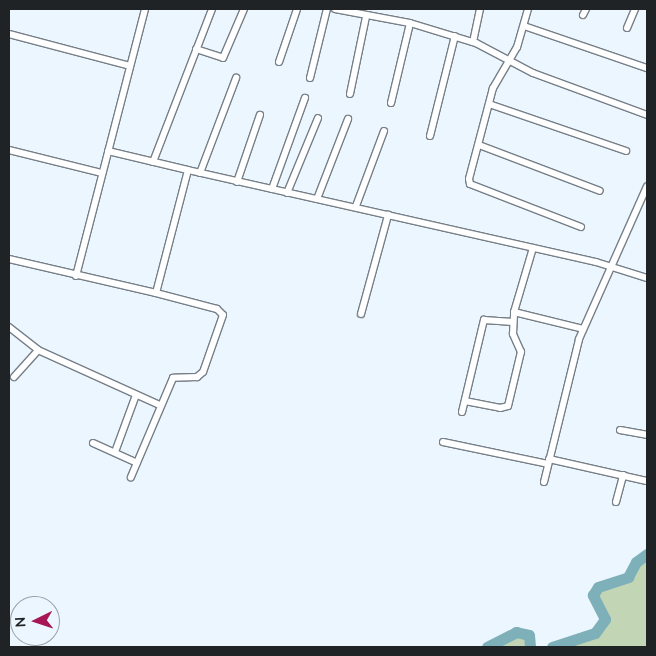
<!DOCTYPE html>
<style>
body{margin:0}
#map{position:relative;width:656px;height:656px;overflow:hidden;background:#ecf6ff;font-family:"Nunito Sans",sans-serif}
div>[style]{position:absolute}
.green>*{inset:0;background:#c2d5b5}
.river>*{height:11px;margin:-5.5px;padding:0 5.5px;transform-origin:5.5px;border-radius:5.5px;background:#7eb0b9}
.roads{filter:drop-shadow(1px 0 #767f87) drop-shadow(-1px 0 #767f87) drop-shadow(0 1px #767f87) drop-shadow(0 -1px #767f87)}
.street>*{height:6px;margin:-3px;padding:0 3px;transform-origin:3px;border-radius:3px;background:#fff}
span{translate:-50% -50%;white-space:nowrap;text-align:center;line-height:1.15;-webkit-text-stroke:4px #ecf6ff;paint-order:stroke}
.frame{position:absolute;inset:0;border:10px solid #1f2326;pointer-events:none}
.north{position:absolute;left:10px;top:596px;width:50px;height:50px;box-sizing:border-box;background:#ecf6ff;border:1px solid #9aa2a8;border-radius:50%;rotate:266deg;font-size:14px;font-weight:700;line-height:20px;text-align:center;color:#1f2326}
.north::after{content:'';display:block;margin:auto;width:18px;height:22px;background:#a71756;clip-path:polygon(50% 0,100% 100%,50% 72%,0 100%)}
</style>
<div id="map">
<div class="green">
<i style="clip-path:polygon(647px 554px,647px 647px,552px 647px,595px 633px,605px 619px,593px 595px,598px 587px,628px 577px,636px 562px)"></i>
<i style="clip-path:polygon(516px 632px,529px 635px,530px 647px,487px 647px)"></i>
</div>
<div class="river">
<i style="left:487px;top:647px;width:33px;rotate:-27deg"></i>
<i style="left:516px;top:632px;width:13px;rotate:13deg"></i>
<i style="left:529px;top:635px;width:12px;rotate:85deg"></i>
<i style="left:552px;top:647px;width:45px;rotate:-18deg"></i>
<i style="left:595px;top:633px;width:17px;rotate:-54deg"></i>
<i style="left:605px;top:619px;width:27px;rotate:-117deg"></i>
<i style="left:593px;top:595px;width:9px;rotate:-58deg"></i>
<i style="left:598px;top:587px;width:32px;rotate:-18deg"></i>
<i style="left:628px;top:577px;width:17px;rotate:-62deg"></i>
<i style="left:636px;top:562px;width:14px;rotate:-36deg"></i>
</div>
<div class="roads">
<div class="street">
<i style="left:335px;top:9px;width:76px;rotate:10.6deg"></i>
<i style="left:410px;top:23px;width:69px;rotate:16.9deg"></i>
<i style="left:476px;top:43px;width:64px;rotate:27.8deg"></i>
<i style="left:533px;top:73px;width:121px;rotate:20.2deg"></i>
<i style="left:528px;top:9px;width:40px;rotate:106deg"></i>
<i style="left:517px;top:47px;width:48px;rotate:120.3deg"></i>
<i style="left:493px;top:88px;width:94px;rotate:104.8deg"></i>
<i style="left:469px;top:179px;width:5px;rotate:79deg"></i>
<i style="left:470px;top:184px;width:119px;rotate:21.2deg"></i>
<i style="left:583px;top:15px;width:7px;rotate:-63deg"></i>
<i style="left:524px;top:26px;width:130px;rotate:18.9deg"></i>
<i style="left:627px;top:28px;width:21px;rotate:-67deg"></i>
<i style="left:9px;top:34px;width:125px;rotate:14.8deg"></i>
<i style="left:473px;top:42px;width:34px;rotate:-78deg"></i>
<i style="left:196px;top:49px;width:28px;rotate:18deg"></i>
<i style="left:223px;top:58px;width:53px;rotate:-66.8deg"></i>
<i style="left:279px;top:62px;width:56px;rotate:-71.2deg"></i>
<i style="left:310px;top:78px;width:71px;rotate:-76.2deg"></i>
<i style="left:350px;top:94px;width:79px;rotate:-78.3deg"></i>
<i style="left:391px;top:103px;width:82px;rotate:-76.6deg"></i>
<i style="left:489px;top:104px;width:145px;rotate:18.9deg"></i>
<i style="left:430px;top:136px;width:103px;rotate:-76deg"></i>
<i style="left:479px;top:145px;width:129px;rotate:20.8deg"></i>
<i style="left:9px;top:150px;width:96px;rotate:13.9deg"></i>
<i style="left:108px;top:151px;width:82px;rotate:13.4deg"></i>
<i style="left:153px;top:162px;width:164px;rotate:-68.9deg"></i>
<i style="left:200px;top:173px;width:102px;rotate:-69.2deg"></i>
<i style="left:237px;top:182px;width:71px;rotate:-71.1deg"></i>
<i style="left:272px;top:189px;width:97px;rotate:-70.1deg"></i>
<i style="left:287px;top:193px;width:81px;rotate:-67.5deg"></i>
<i style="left:317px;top:199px;width:86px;rotate:-68.8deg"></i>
<i style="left:356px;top:206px;width:80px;rotate:-69.5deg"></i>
<i style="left:9px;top:259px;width:151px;rotate:13deg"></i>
<i style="left:156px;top:293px;width:63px;rotate:14.7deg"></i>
<i style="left:217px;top:309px;width:8px;rotate:45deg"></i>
<i style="left:223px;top:315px;width:60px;rotate:109.3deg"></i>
<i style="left:203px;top:372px;width:8px;rotate:140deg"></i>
<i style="left:197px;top:377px;width:24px;rotate:178deg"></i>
<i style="left:173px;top:378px;width:108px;rotate:113deg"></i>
<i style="left:76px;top:276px;width:276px;rotate:-75.5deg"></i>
<i style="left:156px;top:293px;width:127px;rotate:-75.4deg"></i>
<i style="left:188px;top:170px;width:418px;rotate:12.7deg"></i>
<i style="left:596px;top:262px;width:53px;rotate:17.4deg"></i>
<i style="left:514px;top:312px;width:71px;rotate:13.8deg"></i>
<i style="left:361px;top:314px;width:103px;rotate:-74.7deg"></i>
<i style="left:9px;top:327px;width:37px;rotate:38deg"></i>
<i style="left:38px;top:350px;width:134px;rotate:24.3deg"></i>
<i style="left:14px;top:377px;width:36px;rotate:-48deg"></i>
<i style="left:465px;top:401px;width:36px;rotate:11deg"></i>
<i style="left:500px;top:408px;width:8px;rotate:-14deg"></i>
<i style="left:508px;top:406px;width:56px;rotate:-76.5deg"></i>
<i style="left:521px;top:352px;width:20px;rotate:-114deg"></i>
<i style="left:513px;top:334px;width:22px;rotate:-87deg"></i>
<i style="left:514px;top:312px;width:67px;rotate:-73.5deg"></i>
<i style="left:462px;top:412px;width:95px;rotate:-76.6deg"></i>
<i style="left:484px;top:320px;width:29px;rotate:4deg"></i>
<i style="left:620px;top:430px;width:27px;rotate:10deg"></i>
<i style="left:443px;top:442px;width:107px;rotate:11.8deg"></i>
<i style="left:93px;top:443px;width:48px;rotate:24.4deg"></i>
<i style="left:115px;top:452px;width:61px;rotate:-69.8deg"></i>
<i style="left:549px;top:459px;width:100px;rotate:12.7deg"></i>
<i style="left:544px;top:482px;width:147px;rotate:-76.2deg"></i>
<i style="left:579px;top:339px;width:167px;rotate:-66deg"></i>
<i style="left:616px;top:502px;width:28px;rotate:-75deg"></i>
</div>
</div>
<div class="frame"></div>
<div class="north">N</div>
</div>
